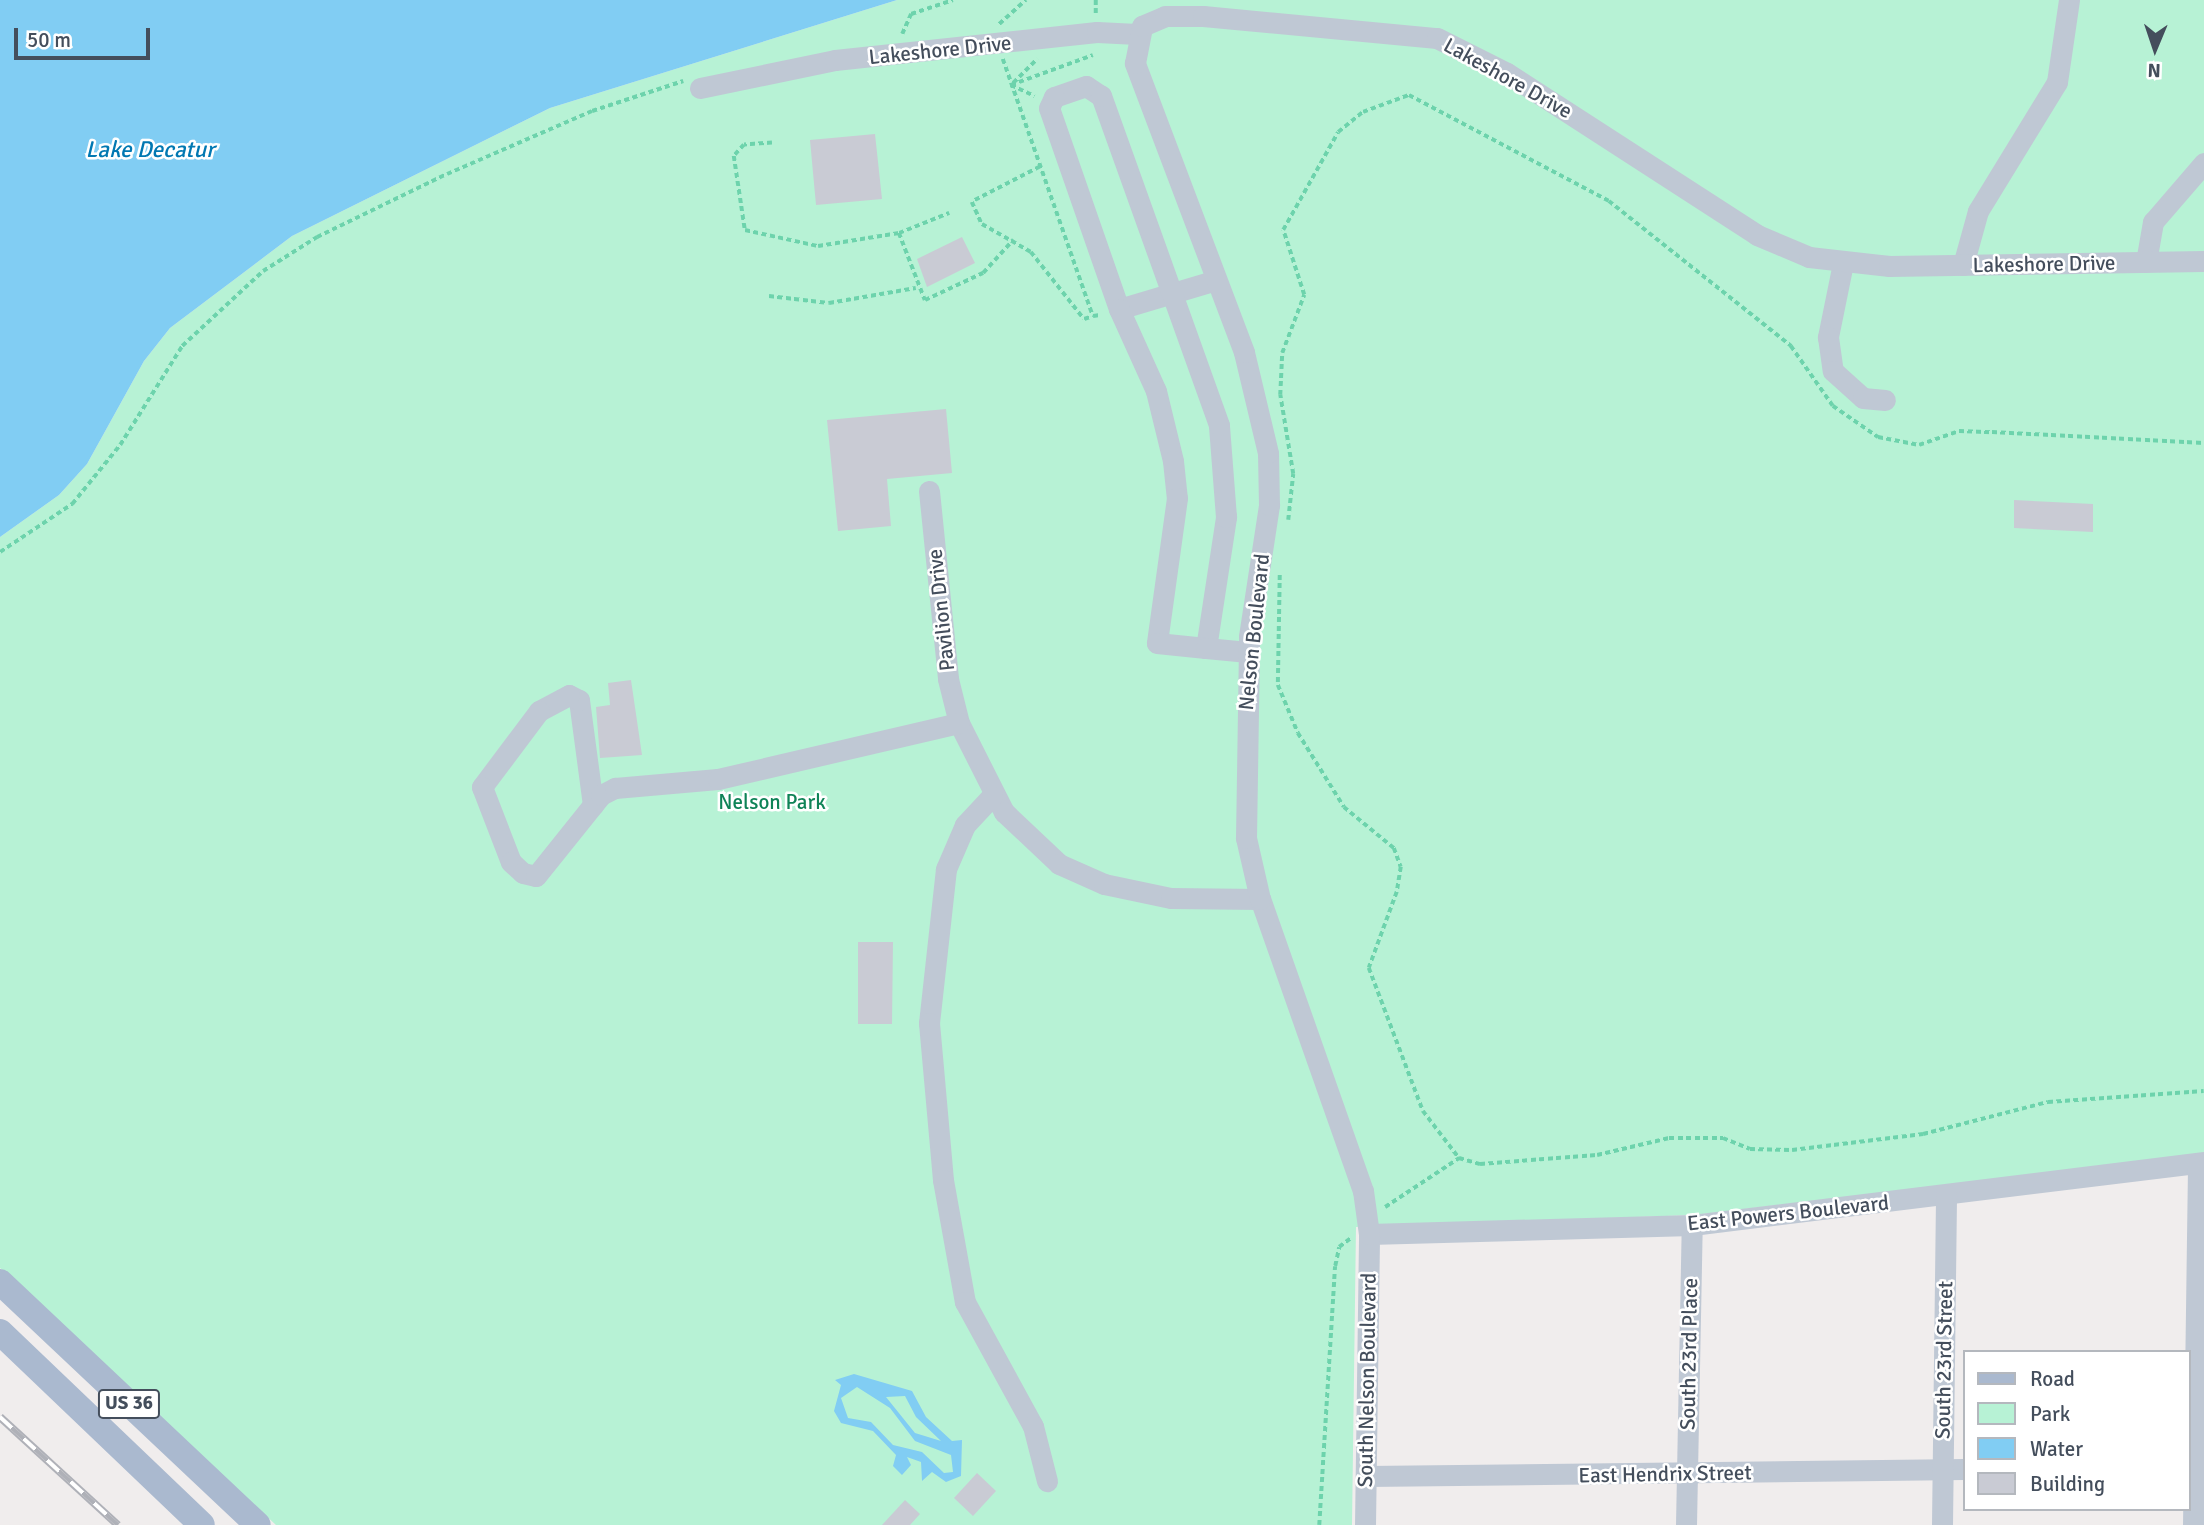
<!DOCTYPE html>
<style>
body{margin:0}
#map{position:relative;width:2204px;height:1525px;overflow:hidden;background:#f0eded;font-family:Signika,sans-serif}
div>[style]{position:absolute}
.green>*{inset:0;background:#b7f2d5}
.water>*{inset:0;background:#81cdf3}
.building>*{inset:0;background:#c9cbd4}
.path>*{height:3.5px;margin-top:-1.75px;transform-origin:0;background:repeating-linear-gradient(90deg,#6dd3ac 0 5px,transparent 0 8.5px)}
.minor>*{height:21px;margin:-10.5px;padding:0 10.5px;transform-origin:10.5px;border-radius:10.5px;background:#bfc8d4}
.major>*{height:26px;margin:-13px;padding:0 13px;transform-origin:13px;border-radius:13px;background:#aab9cf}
.rail>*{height:8px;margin-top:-4px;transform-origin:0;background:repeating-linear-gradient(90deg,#fff 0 16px,#afb1b8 0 32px);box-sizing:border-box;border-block:2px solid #afb1b8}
span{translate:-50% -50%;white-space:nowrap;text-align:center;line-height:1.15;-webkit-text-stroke:5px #fff;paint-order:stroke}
.shield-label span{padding:2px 5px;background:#fff;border:2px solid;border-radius:5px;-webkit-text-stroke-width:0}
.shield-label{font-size:19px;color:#444e5c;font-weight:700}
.street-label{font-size:21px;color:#444e5c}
.park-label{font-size:21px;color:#0f8357}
.water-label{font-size:23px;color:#0178b2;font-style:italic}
.legend{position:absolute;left:1963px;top:1350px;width:228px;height:161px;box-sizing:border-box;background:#fff;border:2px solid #b4b8be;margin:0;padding:9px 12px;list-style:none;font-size:21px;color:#444e5c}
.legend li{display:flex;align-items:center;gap:14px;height:35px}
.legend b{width:35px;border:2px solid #b4b8be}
.north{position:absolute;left:2120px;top:14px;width:70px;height:70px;-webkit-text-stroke:5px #fff;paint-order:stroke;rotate:182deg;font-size:19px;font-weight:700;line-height:28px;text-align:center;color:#444e5c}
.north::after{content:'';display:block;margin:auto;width:24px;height:32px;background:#444e5c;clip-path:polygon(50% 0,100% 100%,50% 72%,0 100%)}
.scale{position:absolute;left:14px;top:28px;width:136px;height:32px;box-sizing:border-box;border:4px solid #444e5c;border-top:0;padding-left:9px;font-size:21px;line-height:24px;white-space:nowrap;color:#444e5c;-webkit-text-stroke:5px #fff;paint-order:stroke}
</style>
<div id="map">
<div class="green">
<i style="clip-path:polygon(897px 0,2204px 0,2204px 1154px,1694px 1215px,1356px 1227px,1352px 1525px,276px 1525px,0 1268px,0 537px,59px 495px,87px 464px,144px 361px,170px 328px,292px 236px,550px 108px)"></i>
</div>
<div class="water">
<i style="clip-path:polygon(0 0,897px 0,550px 108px,292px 236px,170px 328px,144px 361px,87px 464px,59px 495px,0 537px)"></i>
<i style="clip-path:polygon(evenodd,854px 1374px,912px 1391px,926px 1417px,952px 1441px,962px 1440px,961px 1476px,946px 1482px,932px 1472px,922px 1481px,921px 1462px,907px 1457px,911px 1465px,902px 1475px,893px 1466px,896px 1455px,873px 1431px,841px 1423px,834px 1411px,841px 1385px,835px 1380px,854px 1374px,857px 1387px,890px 1408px,915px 1441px,951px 1455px,953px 1472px,944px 1473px,922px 1452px,893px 1445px,871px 1422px,848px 1418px,841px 1398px,857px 1387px,854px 1374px,905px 1396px,916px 1417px,941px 1441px,915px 1433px,886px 1397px,905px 1396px)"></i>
</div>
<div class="building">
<i style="clip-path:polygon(875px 134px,882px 199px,816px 205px,810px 140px)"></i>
<i style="clip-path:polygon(962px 237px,975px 263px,927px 287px,917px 259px)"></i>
<i style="clip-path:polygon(946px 409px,952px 473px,887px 479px,891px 526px,838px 531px,827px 420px)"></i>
<i style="clip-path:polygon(2014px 500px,2093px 504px,2093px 532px,2014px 528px)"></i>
<i style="clip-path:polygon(631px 680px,642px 755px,600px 758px,596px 707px,610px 705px,608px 683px)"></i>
<i style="clip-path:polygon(858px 942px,893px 942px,892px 1024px,858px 1024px)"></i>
<i style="clip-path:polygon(977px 1473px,996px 1491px,973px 1516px,954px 1498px)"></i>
<i style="clip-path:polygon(905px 1500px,920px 1514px,910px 1525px,882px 1525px)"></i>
</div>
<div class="path">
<i style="left:1096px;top:0;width:15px;rotate:90deg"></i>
<i style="left:999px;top:24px;width:36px;rotate:-42deg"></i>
<i style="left:902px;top:34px;width:22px;rotate:-66deg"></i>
<i style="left:911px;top:14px;width:44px;rotate:-18.4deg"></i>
<i style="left:1003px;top:59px;width:272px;rotate:70.7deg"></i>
<i style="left:1093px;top:316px;width:7px;rotate:-8deg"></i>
<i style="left:1013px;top:83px;width:34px;rotate:-45deg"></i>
<i style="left:1011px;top:85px;width:87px;rotate:-20.1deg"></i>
<i style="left:1011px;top:85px;width:26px;rotate:25deg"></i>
<i style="left:772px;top:143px;width:28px;rotate:176deg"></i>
<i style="left:744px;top:145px;width:15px;rotate:132deg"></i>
<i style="left:734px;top:156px;width:75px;rotate:81.5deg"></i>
<i style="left:745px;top:230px;width:75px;rotate:12.4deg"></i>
<i style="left:818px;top:246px;width:82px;rotate:-9.1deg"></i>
<i style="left:899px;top:233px;width:72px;rotate:68.8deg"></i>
<i style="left:925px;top:300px;width:64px;rotate:-25deg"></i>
<i style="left:983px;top:273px;width:45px;rotate:-47.7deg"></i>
<i style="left:1040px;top:167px;width:76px;rotate:152.8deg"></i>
<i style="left:972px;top:202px;width:24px;rotate:66deg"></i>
<i style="left:982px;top:224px;width:56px;rotate:29.7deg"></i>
<i style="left:1031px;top:252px;width:85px;rotate:51.7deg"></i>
<i style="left:1084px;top:319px;width:9px;rotate:-18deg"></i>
<i style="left:899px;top:233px;width:54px;rotate:-21.8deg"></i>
<i style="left:769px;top:296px;width:60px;rotate:6.7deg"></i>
<i style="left:829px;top:303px;width:88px;rotate:-9.8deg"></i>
<i style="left:1288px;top:520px;width:46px;rotate:-83.8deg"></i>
<i style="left:1293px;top:474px;width:80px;rotate:-99.3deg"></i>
<i style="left:1280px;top:395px;width:42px;rotate:-87.3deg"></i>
<i style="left:1282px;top:353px;width:62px;rotate:-69.2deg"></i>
<i style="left:1304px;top:295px;width:68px;rotate:-107.9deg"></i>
<i style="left:1283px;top:230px;width:112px;rotate:-60.7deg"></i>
<i style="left:1338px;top:132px;width:32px;rotate:-39deg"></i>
<i style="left:1363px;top:112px;width:49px;rotate:-20.3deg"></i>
<i style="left:1409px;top:95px;width:226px;rotate:27.9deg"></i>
<i style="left:1609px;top:201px;width:233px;rotate:38.5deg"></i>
<i style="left:1791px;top:346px;width:73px;rotate:55deg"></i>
<i style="left:1833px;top:406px;width:55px;rotate:34.6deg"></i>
<i style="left:1878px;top:437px;width:42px;rotate:11deg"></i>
<i style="left:1919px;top:445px;width:42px;rotate:-19.3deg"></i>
<i style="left:1959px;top:431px;width:33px;rotate:2deg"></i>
<i style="left:1992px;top:432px;width:212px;rotate:3deg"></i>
<i style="left:0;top:552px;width:87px;rotate:-33.7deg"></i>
<i style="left:72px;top:504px;width:76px;rotate:-50.9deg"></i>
<i style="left:120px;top:445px;width:117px;rotate:-57.9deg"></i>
<i style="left:182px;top:346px;width:110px;rotate:-42.8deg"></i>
<i style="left:263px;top:271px;width:64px;rotate:-32.2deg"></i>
<i style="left:317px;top:237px;width:144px;rotate:-25.9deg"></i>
<i style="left:447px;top:174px;width:158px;rotate:-23.5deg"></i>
<i style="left:592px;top:111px;width:96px;rotate:-18.2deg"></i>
<i style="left:1280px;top:575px;width:110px;rotate:91deg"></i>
<i style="left:1278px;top:685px;width:52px;rotate:67.4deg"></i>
<i style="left:1298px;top:733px;width:87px;rotate:58.1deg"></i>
<i style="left:1344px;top:807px;width:65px;rotate:39.4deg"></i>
<i style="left:1394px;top:848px;width:20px;rotate:70deg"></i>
<i style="left:1401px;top:867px;width:25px;rotate:99deg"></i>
<i style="left:1397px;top:892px;width:81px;rotate:110.2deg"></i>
<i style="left:1369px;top:968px;width:153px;rotate:69.3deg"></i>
<i style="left:1423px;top:1111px;width:59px;rotate:52.5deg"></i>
<i style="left:1459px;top:1158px;width:22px;rotate:16deg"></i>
<i style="left:1480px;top:1164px;width:117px;rotate:-4.4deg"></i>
<i style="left:1597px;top:1155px;width:74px;rotate:-13.3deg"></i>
<i style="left:1669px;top:1138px;width:54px"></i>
<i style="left:1723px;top:1138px;width:29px;rotate:22deg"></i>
<i style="left:1750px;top:1149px;width:42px;rotate:1.4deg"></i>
<i style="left:1792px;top:1150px;width:132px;rotate:-7deg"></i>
<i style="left:1923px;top:1134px;width:129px;rotate:-14.4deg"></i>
<i style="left:2048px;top:1102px;width:156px;rotate:-4deg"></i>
<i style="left:1385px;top:1207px;width:89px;rotate:-33.5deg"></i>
<i style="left:1319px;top:1525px;width:259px;rotate:-86.5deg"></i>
<i style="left:1335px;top:1266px;width:19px;rotate:-78deg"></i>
<i style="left:1339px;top:1247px;width:15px;rotate:-37deg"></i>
</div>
<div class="minor">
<i style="left:700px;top:88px;width:138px;rotate:-11.7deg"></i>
<i style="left:835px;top:60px;width:263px;rotate:-6.1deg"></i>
<i style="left:1097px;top:32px;width:40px;rotate:2.9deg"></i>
<i style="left:2146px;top:262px;width:41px;rotate:-80.1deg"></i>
<i style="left:2153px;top:222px;width:78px;rotate:-49.2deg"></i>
<i style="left:1843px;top:263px;width:76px;rotate:101.5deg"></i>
<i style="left:1828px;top:337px;width:34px;rotate:82deg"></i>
<i style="left:1833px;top:371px;width:40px;rotate:42deg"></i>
<i style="left:1863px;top:398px;width:22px;rotate:5deg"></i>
<i style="left:1963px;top:265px;width:56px;rotate:-74.5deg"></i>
<i style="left:1978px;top:211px;width:151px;rotate:-58.5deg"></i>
<i style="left:2057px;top:82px;width:83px;rotate:-81.7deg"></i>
<i style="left:1119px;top:309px;width:98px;rotate:-16.6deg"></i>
<i style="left:929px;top:491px;width:189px;rotate:84.2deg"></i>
<i style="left:948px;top:679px;width:45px;rotate:76deg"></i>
<i style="left:959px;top:723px;width:100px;rotate:63.2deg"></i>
<i style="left:1004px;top:812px;width:76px;rotate:43.4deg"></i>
<i style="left:1059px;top:864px;width:49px;rotate:24deg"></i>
<i style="left:1104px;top:884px;width:68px;rotate:11.8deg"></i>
<i style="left:1171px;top:898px;width:89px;rotate:0.6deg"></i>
<i style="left:1206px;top:648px;width:133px;rotate:-81.3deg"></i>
<i style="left:1226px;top:517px;width:92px;rotate:-94.4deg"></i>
<i style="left:1219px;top:425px;width:350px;rotate:-109.7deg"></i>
<i style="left:1101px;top:96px;width:18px;rotate:-146deg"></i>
<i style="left:1086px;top:86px;width:34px;rotate:161deg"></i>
<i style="left:1054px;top:97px;width:12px;rotate:114deg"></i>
<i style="left:1049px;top:108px;width:213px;rotate:70.8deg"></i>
<i style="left:1119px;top:309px;width:90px;rotate:65.7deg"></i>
<i style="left:1156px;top:391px;width:72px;rotate:76.3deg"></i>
<i style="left:1173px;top:461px;width:37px;rotate:84deg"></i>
<i style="left:1177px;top:498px;width:146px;rotate:97.9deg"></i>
<i style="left:1157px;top:643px;width:49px;rotate:5.8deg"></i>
<i style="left:1206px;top:648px;width:42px;rotate:5.4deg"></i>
<i style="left:992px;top:796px;width:40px;rotate:133deg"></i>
<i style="left:965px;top:825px;width:48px;rotate:113.4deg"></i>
<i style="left:946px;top:869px;width:155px;rotate:96.3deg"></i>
<i style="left:929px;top:1023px;width:158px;rotate:84.9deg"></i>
<i style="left:943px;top:1180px;width:124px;rotate:79.8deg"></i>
<i style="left:965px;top:1302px;width:141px;rotate:61.3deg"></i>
<i style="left:1033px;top:1426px;width:57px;rotate:75.7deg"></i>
<i style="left:593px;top:805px;width:106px;rotate:-97.6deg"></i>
<i style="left:579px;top:700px;width:11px;rotate:-153deg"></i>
<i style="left:569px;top:695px;width:34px;rotate:152deg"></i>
<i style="left:539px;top:711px;width:95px;rotate:126.9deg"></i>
<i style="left:482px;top:787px;width:80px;rotate:68.9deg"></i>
<i style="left:511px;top:862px;width:16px;rotate:43deg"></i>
<i style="left:523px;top:873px;width:13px;rotate:13deg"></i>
<i style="left:536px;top:876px;width:104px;rotate:-51.3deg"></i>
<i style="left:601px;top:795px;width:16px;rotate:-27deg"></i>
<i style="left:615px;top:788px;width:103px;rotate:-5deg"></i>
<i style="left:718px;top:779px;width:247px;rotate:-13.1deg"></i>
<i style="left:1369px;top:1234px;width:323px;rotate:-1.6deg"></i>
<i style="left:1692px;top:1225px;width:516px;rotate:-7.01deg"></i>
<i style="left:1367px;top:1476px;width:597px;rotate:-0.67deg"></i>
<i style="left:1365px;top:1525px;width:291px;rotate:-89.2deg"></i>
<i style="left:1369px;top:1234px;width:43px;rotate:-97.9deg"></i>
<i style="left:1363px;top:1191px;width:310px;rotate:-109.4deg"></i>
<i style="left:1260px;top:899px;width:63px;rotate:-102.9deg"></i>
<i style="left:1246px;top:838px;width:202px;rotate:-89.1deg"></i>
<i style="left:1249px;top:636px;width:133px;rotate:-81.3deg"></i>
<i style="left:1269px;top:505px;width:52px;rotate:-91.1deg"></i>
<i style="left:1268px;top:453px;width:104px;rotate:-103.4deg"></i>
<i style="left:1244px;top:352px;width:309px;rotate:-110.7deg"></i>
<i style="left:1135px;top:63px;width:38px;rotate:-79deg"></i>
<i style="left:1142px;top:26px;width:25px;rotate:-23deg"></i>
<i style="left:1165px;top:16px;width:38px"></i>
<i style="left:1203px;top:16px;width:235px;rotate:5.4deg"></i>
<i style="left:1437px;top:38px;width:78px;rotate:26.6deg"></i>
<i style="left:1507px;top:73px;width:298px;rotate:32.9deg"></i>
<i style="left:1757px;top:235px;width:56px;rotate:22.9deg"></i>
<i style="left:1809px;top:257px;width:81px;rotate:6.4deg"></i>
<i style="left:1889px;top:266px;width:315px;rotate:-0.9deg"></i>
<i style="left:1686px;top:1525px;width:300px;rotate:-88.9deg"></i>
<i style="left:1942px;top:1525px;width:330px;rotate:-89.3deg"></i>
<i style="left:2193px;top:1525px;width:362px;rotate:-89.2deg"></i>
</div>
<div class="major">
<i style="left:0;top:1282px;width:354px;rotate:43.3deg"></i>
<i style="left:0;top:1332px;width:279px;rotate:43.7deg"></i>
</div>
<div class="rail">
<i style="left:0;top:1417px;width:160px;rotate:42.5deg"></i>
</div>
<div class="shield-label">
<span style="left:129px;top:1404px">US 36</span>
</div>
<div class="street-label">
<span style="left:940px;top:50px;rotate:-6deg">Lakeshore Drive</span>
<span style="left:1508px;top:78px;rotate:29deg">Lakeshore Drive</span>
<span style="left:2044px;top:264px;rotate:-1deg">Lakeshore Drive</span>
<span style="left:941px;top:610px;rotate:-96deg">Pavilion Drive</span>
<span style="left:1254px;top:632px;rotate:-84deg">Nelson Boulevard</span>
<span style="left:1788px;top:1213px;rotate:-6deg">East Powers Boulevard</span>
<span style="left:1689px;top:1354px;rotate:-89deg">South 23rd Place</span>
<span style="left:1944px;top:1360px;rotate:-89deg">South 23rd Street</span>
<span style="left:1367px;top:1380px;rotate:-89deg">South Nelson Boulevard</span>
<span style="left:1665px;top:1474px;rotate:-1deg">East Hendrix Street</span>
</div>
<div class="park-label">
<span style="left:772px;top:802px">Nelson Park</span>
</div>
<div class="water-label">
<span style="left:150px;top:150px">Lake Decatur</span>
</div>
<ul class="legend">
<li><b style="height:9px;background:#aab9cf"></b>Road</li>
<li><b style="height:19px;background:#b7f2d5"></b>Park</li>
<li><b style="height:19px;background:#81cdf3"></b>Water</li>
<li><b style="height:19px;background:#c9cbd4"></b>Building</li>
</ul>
<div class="north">N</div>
<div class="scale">50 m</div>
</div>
